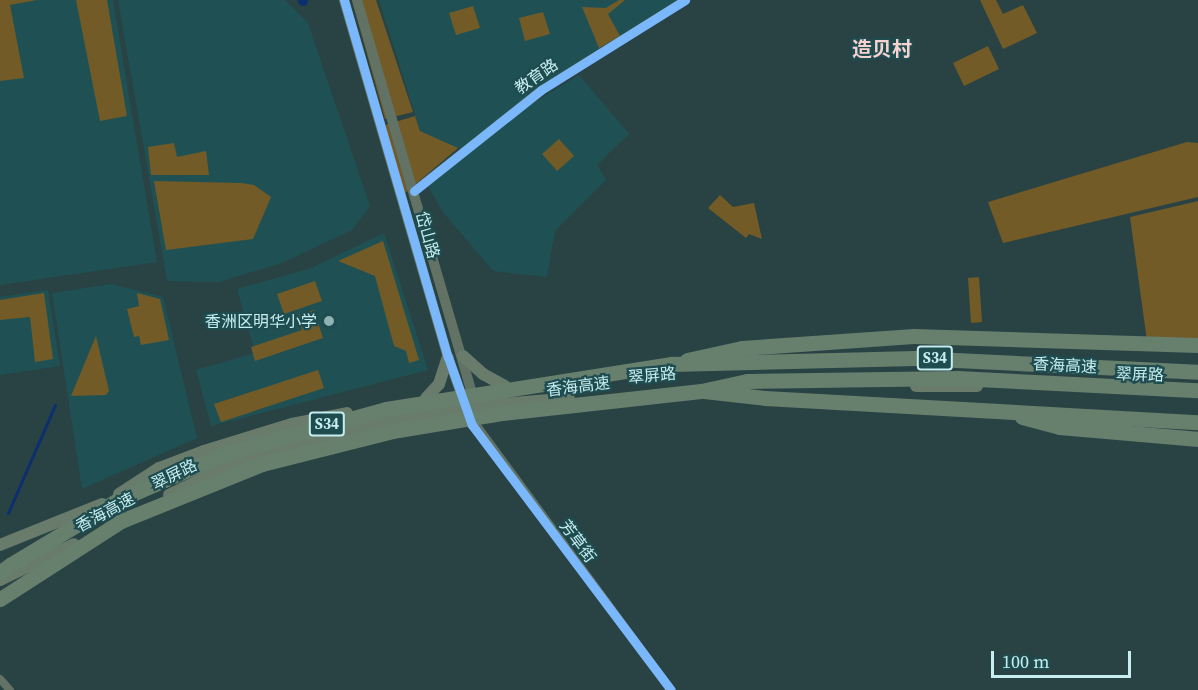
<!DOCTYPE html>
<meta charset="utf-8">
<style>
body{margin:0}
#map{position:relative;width:1198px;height:690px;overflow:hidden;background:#294244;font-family:"Source Serif 4","Noto Sans SC",serif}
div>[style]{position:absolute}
.built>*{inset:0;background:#1f5154}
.green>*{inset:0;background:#725b27}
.stream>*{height:3px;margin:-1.5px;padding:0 1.5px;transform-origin:1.5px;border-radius:1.5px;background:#0d2f6f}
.canal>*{height:10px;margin:-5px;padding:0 5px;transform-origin:5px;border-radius:5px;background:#0d2f6f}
.minor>*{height:8px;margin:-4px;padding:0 4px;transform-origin:4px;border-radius:4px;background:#627264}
.tertiary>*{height:10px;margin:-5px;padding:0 5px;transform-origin:5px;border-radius:5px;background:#627264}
.secondary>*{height:12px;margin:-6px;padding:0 6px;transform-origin:6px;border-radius:6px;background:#697c6b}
.motorway>*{height:15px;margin:-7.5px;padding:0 7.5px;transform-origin:7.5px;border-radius:7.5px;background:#677f6d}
.motorway-bridge>*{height:15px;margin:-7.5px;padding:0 7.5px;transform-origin:7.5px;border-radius:7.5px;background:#677f6d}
.cycleway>*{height:9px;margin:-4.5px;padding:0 4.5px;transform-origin:4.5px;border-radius:4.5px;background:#7ab7fb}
.dots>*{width:16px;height:16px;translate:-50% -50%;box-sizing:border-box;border:3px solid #1e4c4f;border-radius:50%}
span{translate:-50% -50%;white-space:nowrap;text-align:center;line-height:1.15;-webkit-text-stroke:4.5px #1e4c4f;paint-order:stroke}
.shield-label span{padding:2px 4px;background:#1e4c4f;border:2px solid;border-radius:4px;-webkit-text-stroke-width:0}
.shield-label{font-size:15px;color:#c6eef1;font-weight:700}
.street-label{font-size:16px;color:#c6eef1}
.poi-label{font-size:16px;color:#c6eef1}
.right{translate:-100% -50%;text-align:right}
.quarter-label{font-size:20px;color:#f6d3d1;font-weight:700}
.scale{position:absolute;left:991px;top:651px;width:140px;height:27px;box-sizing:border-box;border:3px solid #c6eef1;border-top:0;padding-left:8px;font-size:18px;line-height:21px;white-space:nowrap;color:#c6eef1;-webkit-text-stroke:4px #1e4c4f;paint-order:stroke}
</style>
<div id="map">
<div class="built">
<i style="clip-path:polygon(0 0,113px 0,157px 262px,0 285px)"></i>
<i style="clip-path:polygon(118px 0,285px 0,308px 23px,370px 206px,352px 230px,282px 263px,219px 282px,167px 281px)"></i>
<i style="clip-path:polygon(379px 0,678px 0,461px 150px,420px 131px)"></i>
<i style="clip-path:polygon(579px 75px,629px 134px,597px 165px,606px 180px,555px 231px,547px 277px,493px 271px,442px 211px,428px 186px,527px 107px)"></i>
<i style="clip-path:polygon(384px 233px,428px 370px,211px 426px,196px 370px,255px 353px,237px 289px,311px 268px)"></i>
<i style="clip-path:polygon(111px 284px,163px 297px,197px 438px,82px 489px,52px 293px)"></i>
<i style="clip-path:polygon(48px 290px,60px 366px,0 375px,0 297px)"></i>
</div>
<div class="green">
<i style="clip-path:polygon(0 0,37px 0,10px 5px,24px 78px,0 81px)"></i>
<i style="clip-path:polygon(76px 0,107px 0,127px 116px,100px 121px)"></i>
<i style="clip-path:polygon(352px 0,376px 0,413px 112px,385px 119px)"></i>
<i style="clip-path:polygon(619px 0,625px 0,608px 14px,620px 36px,599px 48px,582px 7px,606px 8px)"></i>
<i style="clip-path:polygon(980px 0,996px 0,1003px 14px,1023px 5px,1037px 33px,1003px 49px)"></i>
<i style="clip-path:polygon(473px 6px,480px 28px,456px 35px,449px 13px)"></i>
<i style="clip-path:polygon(543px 12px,550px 34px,525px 41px,519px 18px)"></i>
<i style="clip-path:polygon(988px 46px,999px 69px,964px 86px,953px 63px)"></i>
<i style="clip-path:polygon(415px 116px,420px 131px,458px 148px,404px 194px,385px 125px)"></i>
<i style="clip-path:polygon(559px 139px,574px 156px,557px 171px,542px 154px)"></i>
<i style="clip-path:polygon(1187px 142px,1198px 143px,1198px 197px,1003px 243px,988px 202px)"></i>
<i style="clip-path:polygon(174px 143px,177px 157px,206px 151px,209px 175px,151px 175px,148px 147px)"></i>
<i style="clip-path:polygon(154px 181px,241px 183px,254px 185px,271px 197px,253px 239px,166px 250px)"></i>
<i style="clip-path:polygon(720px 195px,733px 207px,754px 203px,762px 239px,749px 234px,746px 238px,708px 208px)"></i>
<i style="clip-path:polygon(1198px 201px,1198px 341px,1147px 341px,1130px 217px)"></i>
<i style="clip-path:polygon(383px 241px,419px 360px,409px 363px,406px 351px,394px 346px,375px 276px,338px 261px)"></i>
<i style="clip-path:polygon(979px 277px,982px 322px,971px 323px,968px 278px)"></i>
<i style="clip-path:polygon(315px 281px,322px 301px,284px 314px,277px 294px)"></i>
<i style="clip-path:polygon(44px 293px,53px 359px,35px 362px,30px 317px,0 320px,0 300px)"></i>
<i style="clip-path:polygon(137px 293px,160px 299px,169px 340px,141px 345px,139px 336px,134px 337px,127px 309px,139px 306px)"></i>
<i style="clip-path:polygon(314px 310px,323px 338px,255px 361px,251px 347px,302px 330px,298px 315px)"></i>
<i style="clip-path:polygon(96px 336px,109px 391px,106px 395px,71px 396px)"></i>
<i style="clip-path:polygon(318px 370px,324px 388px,221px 422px,214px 404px)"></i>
</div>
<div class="stream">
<i style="left:8px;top:513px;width:118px;rotate:-66.5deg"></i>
</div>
<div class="canal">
<i style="left:303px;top:0;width:1px;rotate:90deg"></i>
</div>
<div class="minor">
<i style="left:414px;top:191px;width:162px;rotate:-38.5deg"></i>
<i style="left:541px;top:90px;width:170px;rotate:-32deg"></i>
<i style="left:470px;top:416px;width:340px;rotate:53.7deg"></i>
<i style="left:0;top:679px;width:15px;rotate:48deg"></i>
</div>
<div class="tertiary">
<i style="left:344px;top:0;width:372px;rotate:73.8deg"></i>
<i style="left:448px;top:357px;width:48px;rotate:70.4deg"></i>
<i style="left:357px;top:0;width:417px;rotate:73.7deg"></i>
</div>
<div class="secondary">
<i style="left:463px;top:356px;width:27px;rotate:42deg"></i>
<i style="left:483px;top:374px;width:25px;rotate:29deg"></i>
<i style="left:916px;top:386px;width:61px"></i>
<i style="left:426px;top:398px;width:19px;rotate:-47deg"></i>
<i style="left:439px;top:384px;width:28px;rotate:-72deg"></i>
<i style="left:119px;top:494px;width:48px;rotate:-33deg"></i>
<i style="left:159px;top:468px;width:48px;rotate:-20.7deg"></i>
<i style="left:204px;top:451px;width:92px;rotate:-17.1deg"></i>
<i style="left:292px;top:424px;width:56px;rotate:-11.3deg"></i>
<i style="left:169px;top:495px;width:69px;rotate:-25.8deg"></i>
<i style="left:231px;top:465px;width:163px;rotate:-15.3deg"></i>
<i style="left:388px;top:422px;width:80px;rotate:-10.8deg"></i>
<i style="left:467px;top:407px;width:102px;rotate:-5deg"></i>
<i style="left:0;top:545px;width:110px;rotate:-21.9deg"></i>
<i style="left:0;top:580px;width:82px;rotate:-25.9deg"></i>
</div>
<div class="motorway">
<i style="left:687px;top:360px;width:56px;rotate:-12.3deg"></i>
<i style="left:742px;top:348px;width:172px;rotate:-4deg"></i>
<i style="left:914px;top:336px;width:284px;rotate:1.8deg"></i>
<i style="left:704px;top:391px;width:61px;rotate:6.5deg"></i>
<i style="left:765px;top:398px;width:434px;rotate:3.2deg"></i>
<i style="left:1022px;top:417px;width:38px;rotate:15deg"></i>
<i style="left:1059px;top:427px;width:140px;rotate:4.9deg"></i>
<i style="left:0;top:572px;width:12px;rotate:-35deg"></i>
<i style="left:0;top:599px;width:144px;rotate:-32.8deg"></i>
<i style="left:121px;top:521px;width:152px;rotate:-22deg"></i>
</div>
<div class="motorway-bridge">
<i style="left:262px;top:464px;width:134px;rotate:-14.2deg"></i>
<i style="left:392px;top:431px;width:111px;rotate:-9.3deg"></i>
<i style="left:502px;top:413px;width:200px;rotate:-6.3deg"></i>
<i style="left:701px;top:391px;width:47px;rotate:-12.3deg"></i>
<i style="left:747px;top:381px;width:210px;rotate:-0.8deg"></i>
<i style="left:957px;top:378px;width:241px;rotate:2.9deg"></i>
<i style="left:10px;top:565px;width:124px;rotate:-31.1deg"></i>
<i style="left:116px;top:501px;width:121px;rotate:-23.4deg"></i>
<i style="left:227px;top:453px;width:165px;rotate:-15.5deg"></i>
<i style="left:386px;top:409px;width:289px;rotate:-9deg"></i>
<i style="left:671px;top:364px;width:244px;rotate:-1.4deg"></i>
<i style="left:915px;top:358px;width:283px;rotate:2.8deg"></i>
</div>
<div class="cycleway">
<i style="left:344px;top:0;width:372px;rotate:73.8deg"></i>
<i style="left:448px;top:357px;width:72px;rotate:70.6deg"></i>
<i style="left:472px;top:425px;width:331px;rotate:53.1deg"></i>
<i style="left:414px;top:191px;width:162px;rotate:-38.5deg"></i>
<i style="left:541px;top:90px;width:170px;rotate:-32deg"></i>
</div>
<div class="dots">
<i style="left:329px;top:321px;background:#8fb2b4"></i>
</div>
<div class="shield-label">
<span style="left:935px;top:358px">S34</span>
<span style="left:327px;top:424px">S34</span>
</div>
<div class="street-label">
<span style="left:536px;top:76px;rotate:-35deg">教育路</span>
<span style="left:428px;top:235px;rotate:74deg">岱山路</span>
<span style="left:1065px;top:365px;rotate:3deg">香海高速</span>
<span style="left:1140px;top:374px;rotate:2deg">翠屏路</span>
<span style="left:652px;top:375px;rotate:-5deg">翠屏路</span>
<span style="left:578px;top:386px;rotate:-7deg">香海高速</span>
<span style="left:174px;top:474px;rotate:-26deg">翠屏路</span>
<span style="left:105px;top:512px;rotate:-28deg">香海高速</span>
<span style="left:578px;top:541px;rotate:53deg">芳草街</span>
</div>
<div class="poi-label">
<span class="right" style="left:317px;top:321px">香洲区明华小学</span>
</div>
<div class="quarter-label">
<span style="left:882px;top:49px">造贝村</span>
</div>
<div class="scale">100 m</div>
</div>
